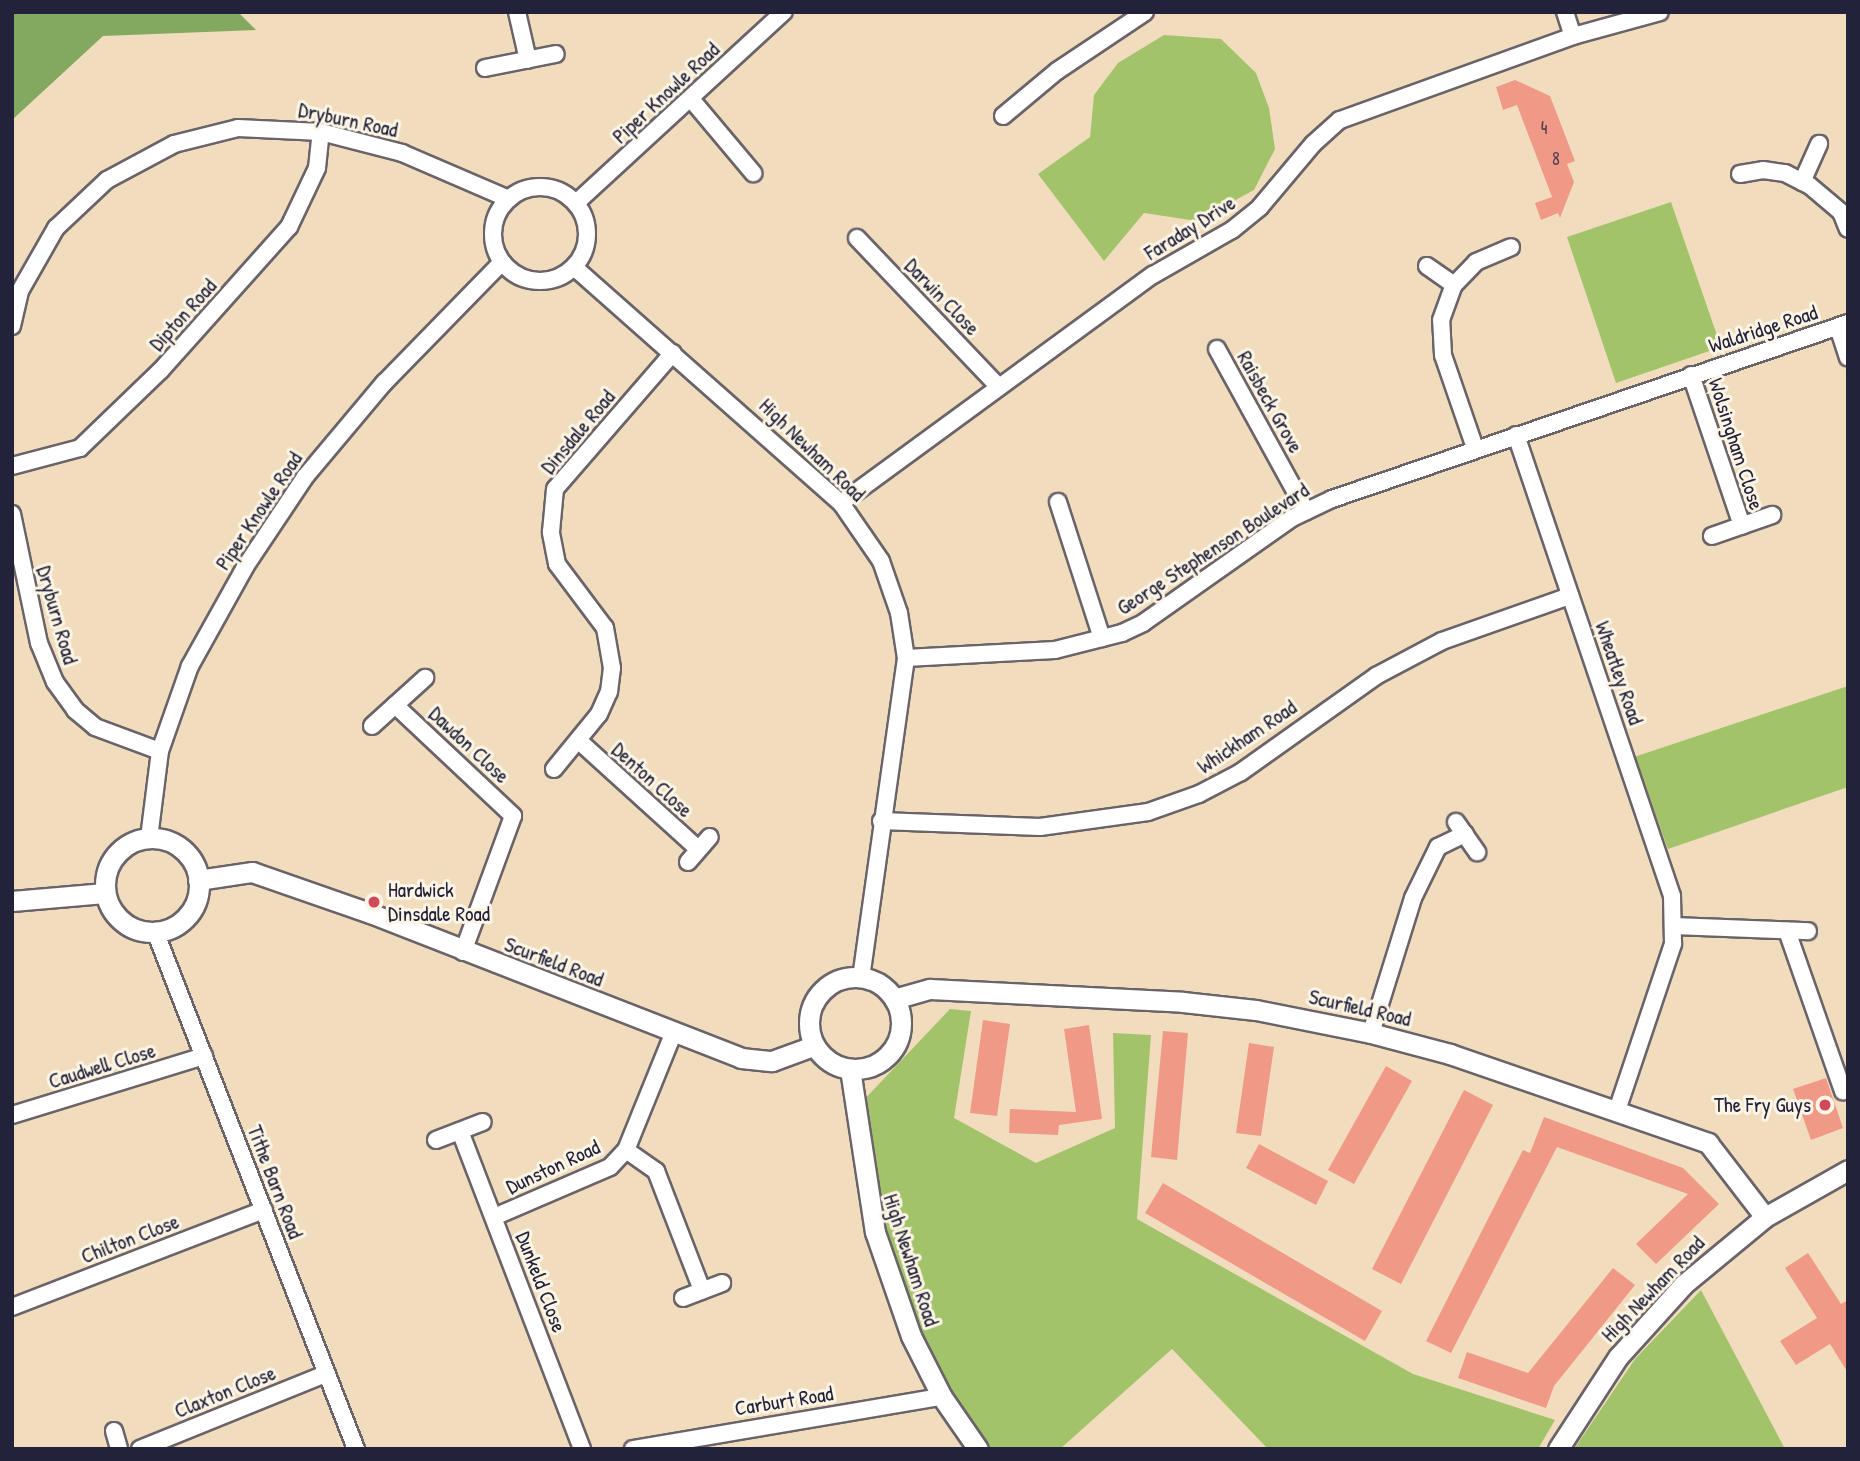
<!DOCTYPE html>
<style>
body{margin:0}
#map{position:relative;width:1860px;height:1461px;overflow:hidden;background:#f1ddbe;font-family:"Patrick Hand",sans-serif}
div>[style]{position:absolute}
.green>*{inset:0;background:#a3c36b}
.forest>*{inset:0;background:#82a95f}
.building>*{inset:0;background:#f09987}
.roads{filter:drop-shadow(2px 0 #6a6369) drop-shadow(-2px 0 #6a6369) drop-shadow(0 2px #6a6369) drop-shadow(0 -2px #6a6369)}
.minor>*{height:16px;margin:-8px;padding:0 8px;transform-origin:8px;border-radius:8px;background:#fff}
.minor>.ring{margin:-8px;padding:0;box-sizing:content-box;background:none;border:16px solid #fff;border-radius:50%}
.tertiary>*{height:19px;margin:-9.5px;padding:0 9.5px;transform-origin:9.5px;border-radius:9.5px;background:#fff}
.tertiary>.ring{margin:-9.5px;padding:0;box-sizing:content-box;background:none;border:19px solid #fff;border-radius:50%}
.dots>*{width:19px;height:19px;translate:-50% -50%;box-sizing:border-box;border:4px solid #fcf5e5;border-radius:50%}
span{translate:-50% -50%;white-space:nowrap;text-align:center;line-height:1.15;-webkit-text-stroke:6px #fcf5e5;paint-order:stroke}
.number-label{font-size:18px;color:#56404e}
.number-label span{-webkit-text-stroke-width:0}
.street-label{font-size:21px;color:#22223b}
.poi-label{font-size:21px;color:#22223b}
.left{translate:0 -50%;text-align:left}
.right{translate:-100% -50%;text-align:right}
.frame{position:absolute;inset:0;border:14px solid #22223b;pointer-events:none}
</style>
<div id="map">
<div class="green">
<i style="clip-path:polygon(1164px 35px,1221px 39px,1256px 73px,1269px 108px,1275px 149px,1254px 190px,1197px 221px,1144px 213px,1104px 261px,1038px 174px,1090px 137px,1094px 95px,1118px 63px)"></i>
<i style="clip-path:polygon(1671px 202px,1721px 347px,1616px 383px,1567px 237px)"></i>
<i style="clip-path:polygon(1848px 686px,1848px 787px,1668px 849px,1634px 757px)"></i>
<i style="clip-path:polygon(950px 1009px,971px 1011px,954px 1118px,1036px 1163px,1115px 1128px,1113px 1033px,1151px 1035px,1137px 1219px,1413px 1374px,1555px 1420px,1538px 1449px,1268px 1449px,1172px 1349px,1060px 1449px,991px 1449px,914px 1334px,871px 1179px,859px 1105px)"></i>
<i style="clip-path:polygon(1701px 1290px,1785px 1449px,1574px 1449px,1635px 1359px)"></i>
</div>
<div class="forest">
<i style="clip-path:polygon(12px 12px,238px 12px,256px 30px,103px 36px,12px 120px)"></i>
</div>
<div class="building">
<i style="clip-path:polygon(1515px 80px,1550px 96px,1575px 161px,1567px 164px,1574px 182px,1560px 218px,1558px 213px,1541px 220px,1535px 203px,1552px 197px,1517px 105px,1503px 110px,1496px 87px)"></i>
<i style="clip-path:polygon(983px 1020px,1010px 1024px,997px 1116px,970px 1113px)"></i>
<i style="clip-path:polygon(1089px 1025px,1102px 1119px,1059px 1125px,1058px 1135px,1009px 1133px,1010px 1109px,1076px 1112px,1064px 1029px)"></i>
<i style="clip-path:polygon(1163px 1031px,1188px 1033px,1177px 1160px,1151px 1157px)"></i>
<i style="clip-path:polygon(1249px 1043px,1274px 1047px,1261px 1136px,1236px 1133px)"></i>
<i style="clip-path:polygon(1386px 1066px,1412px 1081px,1354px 1184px,1328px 1170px)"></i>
<i style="clip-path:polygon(1826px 1078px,1843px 1128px,1811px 1140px,1793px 1089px)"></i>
<i style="clip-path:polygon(1464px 1090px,1493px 1105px,1401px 1284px,1372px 1269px)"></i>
<i style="clip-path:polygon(1544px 1117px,1683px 1168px,1719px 1204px,1656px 1264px,1636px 1244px,1688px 1194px,1557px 1147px,1451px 1353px,1426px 1341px,1523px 1150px,1530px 1153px)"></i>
<i style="clip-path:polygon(1259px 1144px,1328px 1181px,1316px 1205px,1246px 1168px)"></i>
<i style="clip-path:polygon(1163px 1183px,1382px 1311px,1365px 1341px,1145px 1213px)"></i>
<i style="clip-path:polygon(1808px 1253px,1841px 1304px,1848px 1300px,1848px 1373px,1830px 1344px,1796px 1365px,1780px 1341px,1817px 1318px,1785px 1268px)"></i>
<i style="clip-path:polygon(1613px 1268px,1635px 1285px,1554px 1386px,1546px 1408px,1458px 1378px,1467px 1352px,1528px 1373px)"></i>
</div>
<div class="roads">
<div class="minor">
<i style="left:517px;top:12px;width:49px;rotate:77.1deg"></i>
<i style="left:1565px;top:12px;width:25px;rotate:72deg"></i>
<i style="left:485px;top:68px;width:72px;rotate:-11.2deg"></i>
<i style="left:691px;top:99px;width:97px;rotate:50deg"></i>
<i style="left:1003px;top:116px;width:70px;rotate:-39.8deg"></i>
<i style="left:1057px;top:71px;width:106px;rotate:-33.8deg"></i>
<i style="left:1740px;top:174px;width:23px;rotate:-10deg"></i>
<i style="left:1763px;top:170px;width:22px;rotate:8deg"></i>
<i style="left:1785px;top:173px;width:27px;rotate:27deg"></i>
<i style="left:1809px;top:185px;width:42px;rotate:40.2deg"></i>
<i style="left:1841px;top:212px;width:18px;rotate:68deg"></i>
<i style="left:1802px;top:182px;width:42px;rotate:-65.9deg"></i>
<i class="ring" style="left:493px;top:187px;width:78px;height:78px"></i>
<i style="left:576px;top:203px;width:282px;rotate:-42.6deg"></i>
<i style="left:857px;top:238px;width:203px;rotate:46.4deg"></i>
<i style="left:1427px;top:266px;width:33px;rotate:35deg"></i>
<i style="left:574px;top:267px;width:356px;rotate:41.5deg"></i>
<i style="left:841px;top:503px;width:70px;rotate:55.4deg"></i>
<i style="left:881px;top:561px;width:55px;rotate:70.9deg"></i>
<i style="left:899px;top:613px;width:46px;rotate:81.2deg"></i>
<i style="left:906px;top:658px;width:322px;rotate:98deg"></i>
<i style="left:12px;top:326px;width:36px;rotate:-77deg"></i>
<i style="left:20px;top:291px;width:73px;rotate:-60.3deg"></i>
<i style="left:56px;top:228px;width:70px;rotate:-43.3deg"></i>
<i style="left:107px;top:180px;width:76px;rotate:-28.2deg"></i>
<i style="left:174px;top:144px;width:66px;rotate:-14deg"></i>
<i style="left:238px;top:128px;width:83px;rotate:2.8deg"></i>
<i style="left:321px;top:132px;width:84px;rotate:14.5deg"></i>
<i style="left:402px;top:153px;width:116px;rotate:23.3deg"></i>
<i style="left:1838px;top:327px;width:32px;rotate:72deg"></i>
<i style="left:1217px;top:349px;width:185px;rotate:61.2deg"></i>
<i style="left:1691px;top:375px;width:159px;rotate:71.3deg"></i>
<i style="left:1516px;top:435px;width:487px;rotate:71.3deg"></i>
<i style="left:1672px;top:896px;width:48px;rotate:88.8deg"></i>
<i style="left:1673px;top:944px;width:175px;rotate:108.6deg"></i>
<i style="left:1475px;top:448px;width:98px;rotate:-109deg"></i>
<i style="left:1443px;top:355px;width:35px;rotate:-93deg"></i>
<i style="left:1441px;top:320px;width:37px;rotate:-70deg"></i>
<i style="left:1454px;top:285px;width:32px;rotate:-46deg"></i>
<i style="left:1476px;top:262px;width:38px;rotate:-23deg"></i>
<i style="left:12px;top:466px;width:70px;rotate:-14.8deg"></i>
<i style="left:80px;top:448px;width:112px;rotate:-43.9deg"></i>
<i style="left:161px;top:370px;width:192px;rotate:-48.2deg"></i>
<i style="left:289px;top:227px;width:65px;rotate:-64.6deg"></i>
<i style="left:317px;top:168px;width:36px;rotate:-84deg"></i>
<i style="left:1058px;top:502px;width:143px;rotate:72.1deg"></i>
<i style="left:841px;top:503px;width:386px;rotate:-36.2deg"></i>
<i style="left:1153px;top:275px;width:91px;rotate:-29.7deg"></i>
<i style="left:1232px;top:230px;width:36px;rotate:-39deg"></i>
<i style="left:1260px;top:207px;width:82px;rotate:-49.9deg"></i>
<i style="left:1313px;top:144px;width:36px;rotate:-42deg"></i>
<i style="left:1340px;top:120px;width:248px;rotate:-19.8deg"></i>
<i style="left:1573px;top:36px;width:90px;rotate:-15.4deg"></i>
<i style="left:12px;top:514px;width:132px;rotate:78.2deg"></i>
<i style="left:39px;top:643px;width:42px;rotate:67.7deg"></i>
<i style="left:55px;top:682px;width:34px;rotate:54deg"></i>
<i style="left:75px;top:710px;width:26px;rotate:40deg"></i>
<i style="left:95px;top:727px;width:69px;rotate:20.3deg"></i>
<i style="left:1712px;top:536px;width:64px;rotate:-19.3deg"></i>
<i style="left:906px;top:658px;width:149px;rotate:-3.1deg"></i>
<i style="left:1055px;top:650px;width:69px;rotate:-14.2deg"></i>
<i style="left:1122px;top:633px;width:23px;rotate:-25deg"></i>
<i style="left:1143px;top:623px;width:182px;rotate:-35.2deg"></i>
<i style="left:1292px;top:518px;width:44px;rotate:-25.4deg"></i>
<i style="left:1332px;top:499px;width:545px;rotate:-18.83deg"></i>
<i style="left:395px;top:705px;width:162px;rotate:43.2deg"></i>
<i style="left:513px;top:816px;width:145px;rotate:110.2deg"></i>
<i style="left:372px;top:726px;width:72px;rotate:-42.2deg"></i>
<i style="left:579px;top:741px;width:161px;rotate:42.2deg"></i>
<i style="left:554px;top:769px;width:71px;rotate:-50.7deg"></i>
<i style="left:599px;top:714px;width:24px;rotate:-66deg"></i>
<i style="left:609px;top:692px;width:24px;rotate:-83deg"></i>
<i style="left:612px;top:668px;width:41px;rotate:-99.9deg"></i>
<i style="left:605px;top:628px;width:80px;rotate:-126.9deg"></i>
<i style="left:557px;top:564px;width:33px;rotate:-101deg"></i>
<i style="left:551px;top:532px;width:43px;rotate:-84.7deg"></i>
<i style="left:555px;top:489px;width:180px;rotate:-49.1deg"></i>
<i style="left:881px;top:821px;width:159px;rotate:2.2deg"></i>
<i style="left:1040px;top:827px;width:109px;rotate:-7.9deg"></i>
<i style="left:1148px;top:812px;width:54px;rotate:-19.4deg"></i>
<i style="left:1199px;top:794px;width:47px;rotate:-27.6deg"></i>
<i style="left:1241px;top:772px;width:166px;rotate:-35.4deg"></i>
<i style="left:1376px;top:676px;width:75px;rotate:-27.9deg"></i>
<i style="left:1442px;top:641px;width:136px;rotate:-19.4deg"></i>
<i style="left:1456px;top:822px;width:37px;rotate:55deg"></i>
<i style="left:149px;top:838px;width:88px;rotate:-82.8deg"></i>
<i style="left:160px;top:751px;width:90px;rotate:-70.6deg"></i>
<i style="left:190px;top:666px;width:113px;rotate:-60.9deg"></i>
<i style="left:245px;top:567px;width:108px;rotate:-56.3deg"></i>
<i style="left:305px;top:477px;width:123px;rotate:-50deg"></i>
<i style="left:384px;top:383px;width:169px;rotate:-45.7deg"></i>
<i style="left:688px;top:862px;width:33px;rotate:-49deg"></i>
<i style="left:1675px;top:926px;width:133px;rotate:2.2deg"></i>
<i style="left:155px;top:931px;width:556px;rotate:68.79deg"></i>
<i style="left:1787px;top:931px;width:170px;rotate:70.7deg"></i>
<i style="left:1371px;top:1033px;width:141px;rotate:-72.7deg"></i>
<i style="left:1413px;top:898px;width:57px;rotate:-63.9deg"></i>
<i style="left:1438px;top:847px;width:30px;rotate:-26deg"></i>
<i style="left:12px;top:1115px;width:201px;rotate:-17.1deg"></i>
<i style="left:460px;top:1131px;width:341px;rotate:69deg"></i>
<i style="left:436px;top:1140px;width:50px;rotate:-21deg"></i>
<i style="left:626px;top:1150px;width:37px;rotate:35deg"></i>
<i style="left:656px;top:1171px;width:128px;rotate:68.9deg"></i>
<i style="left:494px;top:1217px;width:126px;rotate:-23.3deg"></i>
<i style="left:610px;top:1167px;width:23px;rotate:-47deg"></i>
<i style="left:626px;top:1150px;width:125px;rotate:-67.9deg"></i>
<i style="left:683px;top:1298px;width:42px;rotate:-21deg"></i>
<i style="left:12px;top:1307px;width:270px;rotate:-21.1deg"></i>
<i style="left:114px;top:1431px;width:19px;rotate:74deg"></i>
<i style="left:140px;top:1449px;width:201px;rotate:-22deg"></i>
<i style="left:633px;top:1449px;width:313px;rotate:-9.6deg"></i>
</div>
<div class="tertiary">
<i class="ring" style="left:105px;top:838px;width:75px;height:75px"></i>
<i style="left:198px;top:880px;width:55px;rotate:-8.4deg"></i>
<i style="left:252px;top:872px;width:125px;rotate:19.2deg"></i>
<i style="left:370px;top:913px;width:398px;rotate:21.3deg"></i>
<i style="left:741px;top:1058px;width:31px;rotate:6deg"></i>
<i style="left:772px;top:1061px;width:44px;rotate:-20.1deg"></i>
<i style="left:12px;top:901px;width:93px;rotate:-4.9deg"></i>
<i class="ring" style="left:809px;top:977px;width:73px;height:73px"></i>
<i style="left:894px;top:999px;width:37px;rotate:-16deg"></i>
<i style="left:930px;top:989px;width:253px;rotate:2.9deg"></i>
<i style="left:1183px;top:1002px;width:73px;rotate:6.3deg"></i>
<i style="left:1256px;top:1010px;width:117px;rotate:11.3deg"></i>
<i style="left:1371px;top:1033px;width:82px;rotate:14.9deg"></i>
<i style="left:1450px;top:1054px;width:273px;rotate:19deg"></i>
<i style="left:1708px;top:1143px;width:93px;rotate:52.4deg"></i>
<i style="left:850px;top:1069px;width:165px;rotate:81.3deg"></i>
<i style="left:875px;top:1232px;width:110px;rotate:70.9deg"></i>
<i style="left:911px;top:1336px;width:68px;rotate:63.1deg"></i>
<i style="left:942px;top:1397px;width:63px;rotate:55.3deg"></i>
<i style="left:1558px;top:1449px;width:110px;rotate:-56.9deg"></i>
<i style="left:1618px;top:1357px;width:98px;rotate:-47.9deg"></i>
<i style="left:1684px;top:1284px;width:105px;rotate:-39.6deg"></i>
<i style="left:1765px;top:1217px;width:95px;rotate:-29.5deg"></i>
</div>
</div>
<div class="dots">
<i style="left:374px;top:902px;background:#d1495b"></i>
<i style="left:1825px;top:1105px;background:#d1495b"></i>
</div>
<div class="number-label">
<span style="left:1544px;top:128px">4</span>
<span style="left:1556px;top:159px">8</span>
</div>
<div class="street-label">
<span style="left:666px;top:93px;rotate:-43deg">Piper Knowle Road</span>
<span style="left:348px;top:120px;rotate:12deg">Dryburn Road</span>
<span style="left:1190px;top:228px;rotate:-32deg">Faraday Drive</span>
<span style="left:942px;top:297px;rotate:46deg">Darwin Close</span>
<span style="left:183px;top:315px;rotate:-48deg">Dipton Road</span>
<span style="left:1763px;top:329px;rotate:-18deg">Waldridge Road</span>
<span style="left:1270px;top:402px;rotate:61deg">Raisbeck Grove</span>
<span style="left:578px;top:432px;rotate:-50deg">Dinsdale Road</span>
<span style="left:1736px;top:444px;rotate:72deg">Wolsingham Close</span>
<span style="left:812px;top:450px;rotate:44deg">High Newham Road</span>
<span style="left:259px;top:511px;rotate:-56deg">Piper Knowle Road</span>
<span style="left:1213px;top:549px;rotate:-33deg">George Stephenson Boulevard</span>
<span style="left:57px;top:615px;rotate:74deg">Dryburn Road</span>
<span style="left:1619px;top:673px;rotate:71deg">Wheatley Road</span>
<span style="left:1247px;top:737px;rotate:-34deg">Whickham Road</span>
<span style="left:469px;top:745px;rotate:43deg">Dawdon Close</span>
<span style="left:652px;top:780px;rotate:42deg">Denton Close</span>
<span style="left:554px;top:962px;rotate:21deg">Scurfield Road</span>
<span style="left:1360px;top:1008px;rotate:13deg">Scurfield Road</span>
<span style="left:102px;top:1066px;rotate:-17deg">Caudwell Close</span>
<span style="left:553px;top:1167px;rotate:-25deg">Dunston Road</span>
<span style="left:275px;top:1182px;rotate:69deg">Tithe Barn Road</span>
<span style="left:130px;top:1239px;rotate:-21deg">Chilton Close</span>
<span style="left:911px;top:1260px;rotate:72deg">High Newham Road</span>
<span style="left:541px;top:1282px;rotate:69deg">Dunkeld Close</span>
<span style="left:1653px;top:1289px;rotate:-46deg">High Newham Road</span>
<span style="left:225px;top:1392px;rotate:-22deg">Claxton Close</span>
<span style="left:784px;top:1401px;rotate:-9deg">Carburt Road</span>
</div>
<div class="poi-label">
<span class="left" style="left:388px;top:902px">Hardwick<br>Dinsdale Road</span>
<span class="right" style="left:1811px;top:1105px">The Fry Guys</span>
</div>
<div class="frame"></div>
</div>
